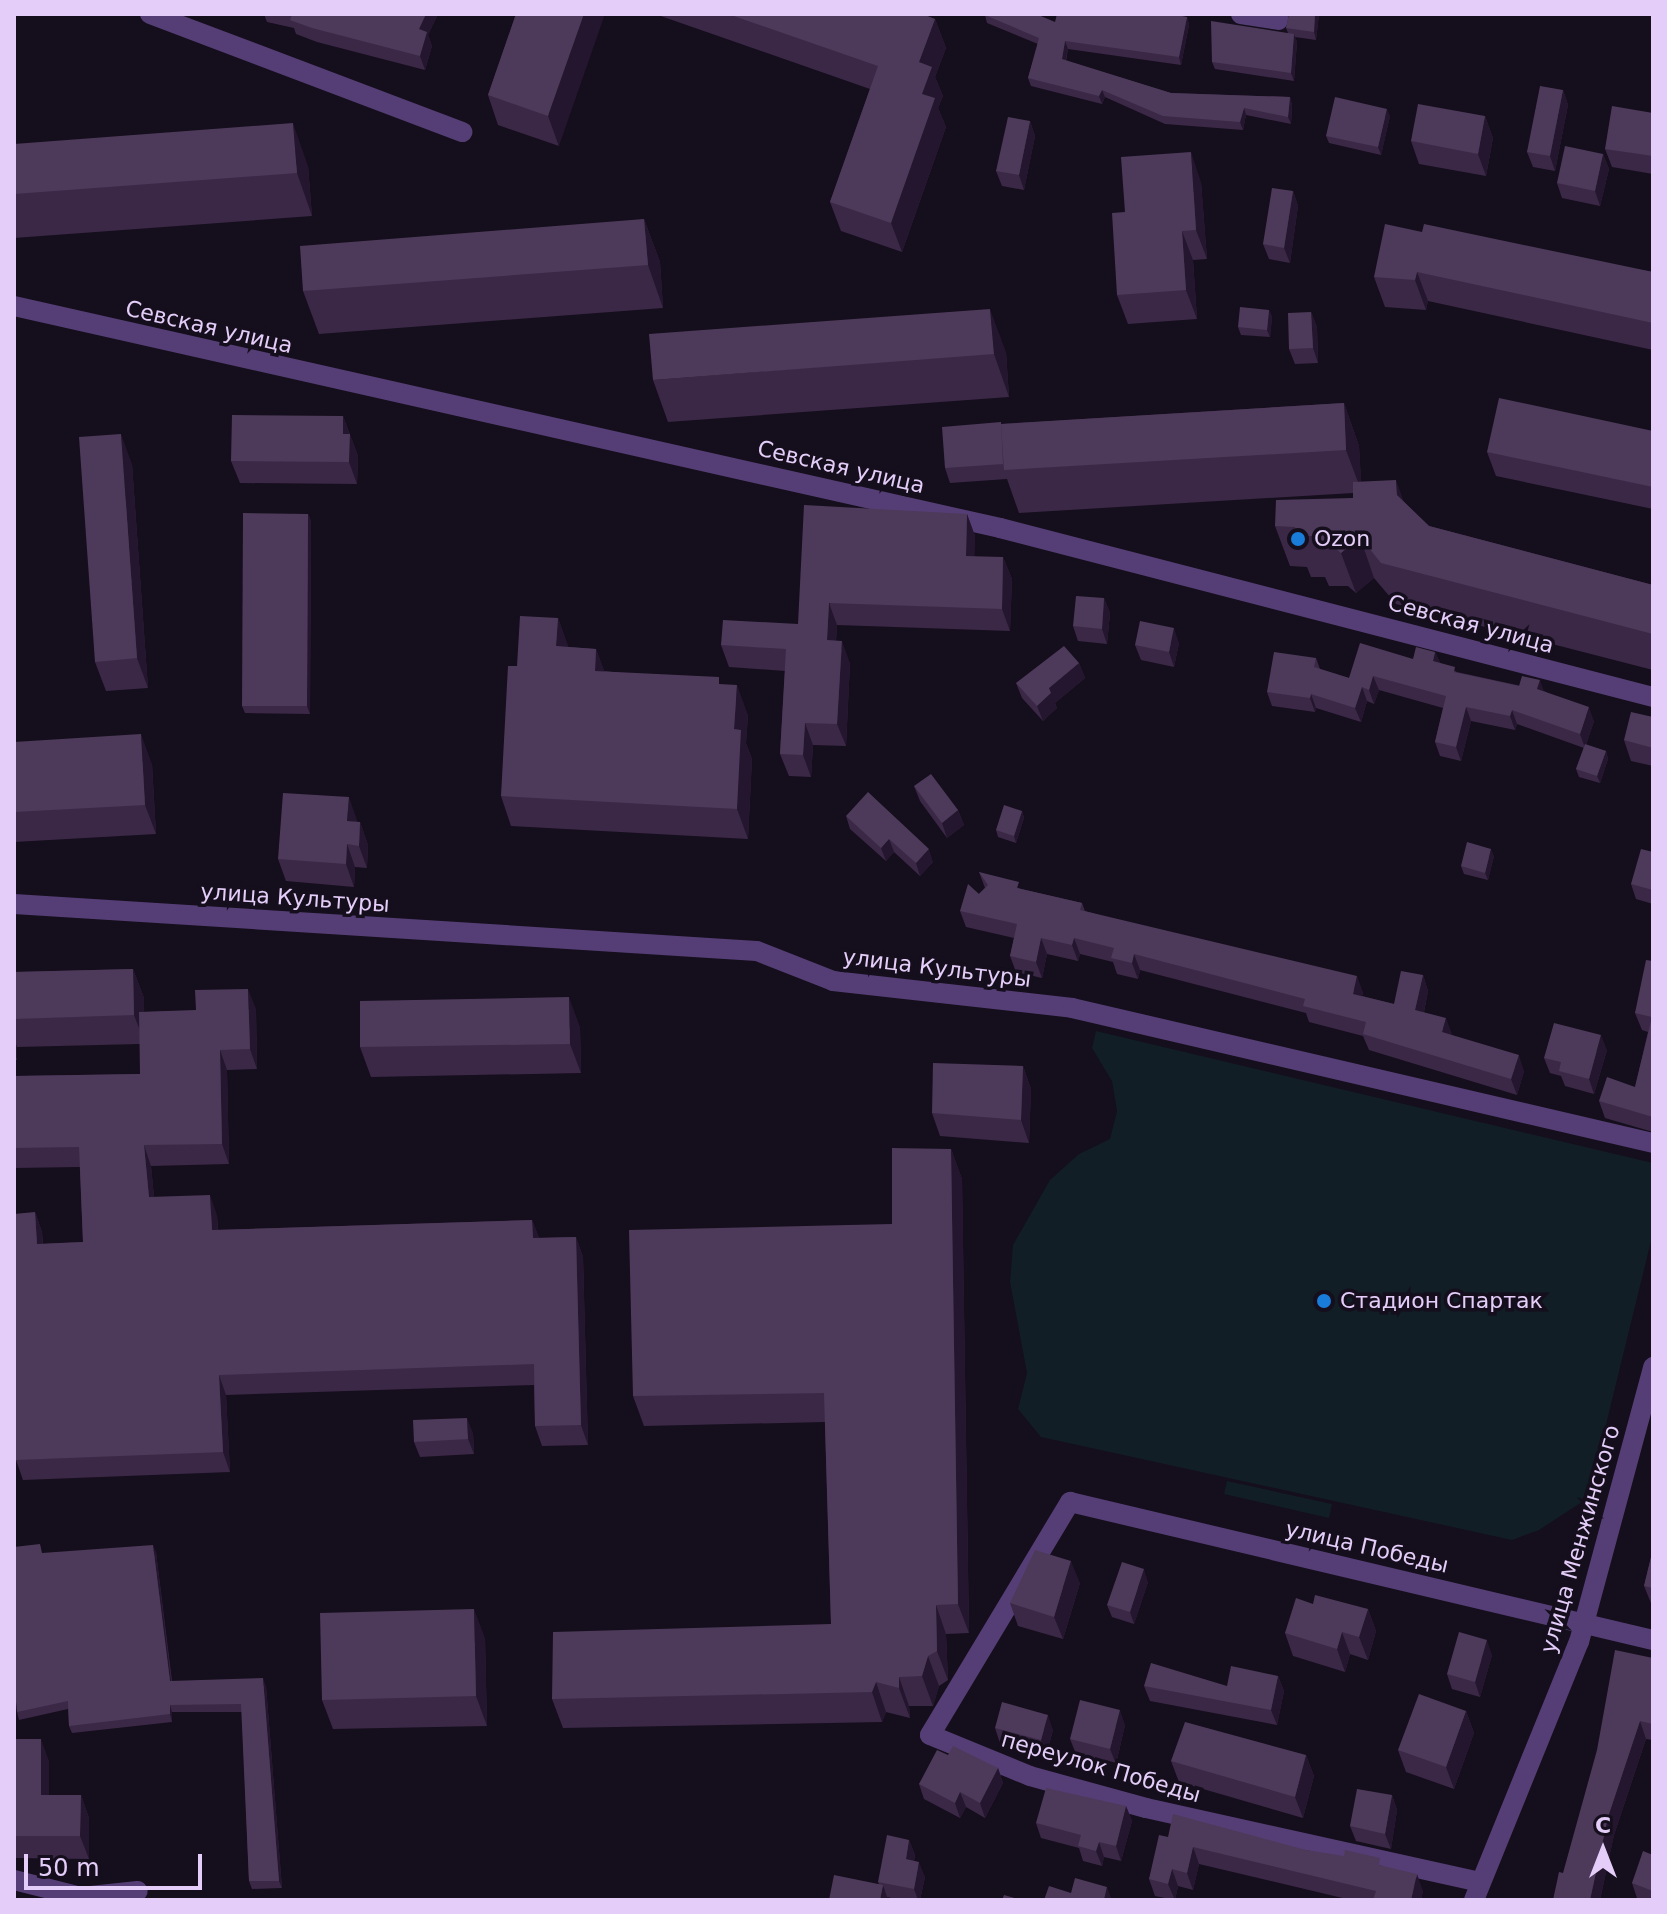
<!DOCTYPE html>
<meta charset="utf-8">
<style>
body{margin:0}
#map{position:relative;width:1667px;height:1914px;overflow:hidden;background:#150e1c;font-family:"DejaVu Sans",sans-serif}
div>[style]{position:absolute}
.green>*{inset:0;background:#111e25}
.minor>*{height:20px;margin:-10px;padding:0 10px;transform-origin:10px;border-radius:10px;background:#553e75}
.wall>*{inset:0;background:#3b2847}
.shaded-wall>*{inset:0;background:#24162e}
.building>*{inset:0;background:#4d3a5a}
.dots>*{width:22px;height:22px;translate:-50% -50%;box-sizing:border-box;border:4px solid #150e1c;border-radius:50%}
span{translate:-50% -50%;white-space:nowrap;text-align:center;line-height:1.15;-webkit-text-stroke:7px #150e1c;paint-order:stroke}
.street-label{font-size:22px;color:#e4cef9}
.poi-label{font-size:22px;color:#e4cef9}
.left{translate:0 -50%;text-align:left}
.frame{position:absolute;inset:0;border:16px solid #e4cef9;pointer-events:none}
.north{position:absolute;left:1563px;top:1810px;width:80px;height:80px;-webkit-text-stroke:6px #150e1c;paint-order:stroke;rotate:0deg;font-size:22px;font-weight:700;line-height:32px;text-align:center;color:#e4cef9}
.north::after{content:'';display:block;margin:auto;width:28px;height:36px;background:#e4cef9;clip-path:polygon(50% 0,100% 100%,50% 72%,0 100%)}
.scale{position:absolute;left:24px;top:1854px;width:178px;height:36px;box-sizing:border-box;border:4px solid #e4cef9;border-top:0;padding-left:10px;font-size:24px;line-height:28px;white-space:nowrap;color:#e4cef9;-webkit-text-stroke:6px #150e1c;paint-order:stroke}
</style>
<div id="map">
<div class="green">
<i style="clip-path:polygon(1096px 1031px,1653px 1163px,1653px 1233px,1588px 1498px,1539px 1530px,1512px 1540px,1041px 1437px,1018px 1409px,1027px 1373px,1010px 1282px,1013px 1245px,1050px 1180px,1079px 1154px,1110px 1139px,1117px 1111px,1112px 1081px,1092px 1048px)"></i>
<i style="clip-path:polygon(1227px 1481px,1332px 1504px,1329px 1518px,1224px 1494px)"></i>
</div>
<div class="minor">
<i style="left:150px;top:14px;width:334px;rotate:20.7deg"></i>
<i style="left:1241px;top:14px;width:38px;rotate:9deg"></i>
<i style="left:14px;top:306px;width:1011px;rotate:12.69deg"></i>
<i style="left:1000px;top:528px;width:675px;rotate:14.51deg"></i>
<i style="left:14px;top:904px;width:744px;rotate:3.62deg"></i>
<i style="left:757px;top:951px;width:82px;rotate:21.5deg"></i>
<i style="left:833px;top:981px;width:241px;rotate:6.4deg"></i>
<i style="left:1072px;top:1008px;width:596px;rotate:13.08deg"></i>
<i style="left:14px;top:1880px;width:69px;rotate:14.2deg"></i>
<i style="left:81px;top:1897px;width:57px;rotate:-6deg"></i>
<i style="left:1480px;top:1882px;width:342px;rotate:-167.5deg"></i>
<i style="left:1146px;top:1808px;width:120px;rotate:-164.6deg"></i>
<i style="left:1030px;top:1776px;width:108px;rotate:-157.7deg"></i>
<i style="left:930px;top:1735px;width:272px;rotate:-59deg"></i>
<i style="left:1070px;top:1502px;width:599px;rotate:13.32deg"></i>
<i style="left:1474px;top:1900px;width:279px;rotate:-67.9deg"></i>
<i style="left:1579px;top:1642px;width:285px;rotate:-74.9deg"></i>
</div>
<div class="wall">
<i style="clip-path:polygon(264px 14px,438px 14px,428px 35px,432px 46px,425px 70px,317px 42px,296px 34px,294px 28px,267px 22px)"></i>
<i style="clip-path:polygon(516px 14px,559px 146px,498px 125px,488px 95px)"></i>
<i style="clip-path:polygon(655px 14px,922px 14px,935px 19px,946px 48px,935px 77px,943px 96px,938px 108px,946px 127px,902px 252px,841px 231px,830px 202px,870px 89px)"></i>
<i style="clip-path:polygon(1289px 14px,1319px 14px,1316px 40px,1295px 37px,1297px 42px,1294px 81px,1215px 69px,1212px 62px,1288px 33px,1286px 28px)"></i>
<i style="clip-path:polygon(985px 15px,1055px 22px,1187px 17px,1189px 25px,1181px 65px,1068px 49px,1066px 61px,1171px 93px,1290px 97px,1292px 105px,1291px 124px,1246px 115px,1243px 130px,1165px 124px,1105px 97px,1102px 104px,1031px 86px,1028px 78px,1038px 44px,987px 23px)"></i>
<i style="clip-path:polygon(1563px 90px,1568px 105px,1555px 171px,1533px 167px,1527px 152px)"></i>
<i style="clip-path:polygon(1653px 113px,1653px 174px,1612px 167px,1605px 149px)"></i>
<i style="clip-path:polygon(1390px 116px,1381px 155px,1329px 143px,1326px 136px)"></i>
<i style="clip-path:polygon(1485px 116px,1493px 138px,1486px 176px,1419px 164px,1411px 141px)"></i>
<i style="clip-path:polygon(1030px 121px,1035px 136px,1024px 190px,1002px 186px,996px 171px)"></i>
<i style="clip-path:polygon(14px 144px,308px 166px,312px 216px,14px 238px)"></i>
<i style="clip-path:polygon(1603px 154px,1609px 169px,1600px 206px,1562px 198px,1557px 183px)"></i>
<i style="clip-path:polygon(1201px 182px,1207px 259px,1193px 260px,1197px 319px,1128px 324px,1117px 295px)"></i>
<i style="clip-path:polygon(1293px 191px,1298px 206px,1290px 263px,1269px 259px,1263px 244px)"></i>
<i style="clip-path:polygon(644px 219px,660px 262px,663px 308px,319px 334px,303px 291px)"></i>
<i style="clip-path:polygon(1422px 232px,1653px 272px,1653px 350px,1428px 301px,1426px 310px,1385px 307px,1374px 277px)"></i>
<i style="clip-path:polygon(1269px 310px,1272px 317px,1270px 337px,1241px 335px,1238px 327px)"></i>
<i style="clip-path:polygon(1311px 312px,1317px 327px,1318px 363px,1295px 364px,1289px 349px)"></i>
<i style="clip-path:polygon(1006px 352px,1009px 397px,668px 422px,653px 380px)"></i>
<i style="clip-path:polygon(1344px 403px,1359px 446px,1361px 482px,1404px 502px,1429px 526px,1653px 585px,1653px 670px,1396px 604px,1374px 578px,1356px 593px,1348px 586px,1329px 586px,1325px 577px,1311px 577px,1307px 567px,1290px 566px,1275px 526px,1353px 498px,1353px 493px,1019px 513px,1007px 479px,950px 483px,945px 468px,1002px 424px)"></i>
<i style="clip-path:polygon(343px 416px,358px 456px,357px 484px,240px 483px,231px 461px)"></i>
<i style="clip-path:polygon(1653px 431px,1653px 509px,1496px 476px,1487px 452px)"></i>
<i style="clip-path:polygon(132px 464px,148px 688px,106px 691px,95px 662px)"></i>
<i style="clip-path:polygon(308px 514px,311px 521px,310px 714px,245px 713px,242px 706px)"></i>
<i style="clip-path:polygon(967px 514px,975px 536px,974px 557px,1003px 557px,1012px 579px,1010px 631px,837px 625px,836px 641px,850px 663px,846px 746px,813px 745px,811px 777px,789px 776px,780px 754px,785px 671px,729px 667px,721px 645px,798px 624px)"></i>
<i style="clip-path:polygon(1104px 598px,1110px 613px,1107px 644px,1078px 641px,1073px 626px)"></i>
<i style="clip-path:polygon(558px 618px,568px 647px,596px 649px,604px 671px,722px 685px,748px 715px,746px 743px,752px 759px,748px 839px,511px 826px,501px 796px,517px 666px)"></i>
<i style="clip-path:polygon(1179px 643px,1174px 667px,1141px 660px,1135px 645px)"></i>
<i style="clip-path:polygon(1435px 652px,1440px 663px,1457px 672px,1544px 691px,1594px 721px,1586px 745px,1606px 751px,1608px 759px,1600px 783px,1579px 777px,1576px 769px,1584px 748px,1517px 724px,1515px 730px,1471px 721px,1461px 761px,1440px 756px,1435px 742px,1443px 708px,1379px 690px,1374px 704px,1367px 701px,1361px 722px,1316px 708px,1315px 712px,1272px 706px,1267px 692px,1316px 658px,1320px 669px,1349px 678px)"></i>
<i style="clip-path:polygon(1079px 663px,1085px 678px,1055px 703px,1057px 708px,1043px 721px,1022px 698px,1016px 683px)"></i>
<i style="clip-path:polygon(1653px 717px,1653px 766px,1631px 761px,1624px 740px)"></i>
<i style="clip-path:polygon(14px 742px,152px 764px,156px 834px,14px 842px)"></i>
<i style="clip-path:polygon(914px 786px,958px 810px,964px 825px,947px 838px,920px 801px)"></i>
<i style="clip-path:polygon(1022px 811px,1024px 818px,1016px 843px,998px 837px,996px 830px)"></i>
<i style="clip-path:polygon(846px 816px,933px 862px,920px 876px,894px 852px,886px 861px,850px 829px)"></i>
<i style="clip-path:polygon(357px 820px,357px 822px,360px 822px,368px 845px,367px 868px,355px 867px,354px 887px,286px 881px,278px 859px)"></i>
<i style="clip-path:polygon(1653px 852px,1653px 904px,1636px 899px,1631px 884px)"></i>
<i style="clip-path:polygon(1494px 856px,1488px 880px,1464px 874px,1461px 866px)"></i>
<i style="clip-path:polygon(979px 872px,1021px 889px,1082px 903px,1085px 911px,1363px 992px,1362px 996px,1394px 1004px,1423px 975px,1428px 991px,1424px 1012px,1451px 1035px,1524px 1071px,1517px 1095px,1369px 1050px,1363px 1036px,1309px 1022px,1306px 1013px,1140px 970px,1138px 979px,1117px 974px,1113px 962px,1080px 954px,1078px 961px,1047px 954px,1042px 978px,1016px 972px,1010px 956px,1014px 938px,966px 927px,960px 911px,985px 888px)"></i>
<i style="clip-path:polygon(1653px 961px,1653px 1132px,1605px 1118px,1599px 1101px,1635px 1087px,1648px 1032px,1642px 1030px,1635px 1013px)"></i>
<i style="clip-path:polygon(133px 969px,144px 998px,144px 1012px,256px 1009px,257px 1069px,227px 1070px,229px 1164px,151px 1166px,154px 1197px,217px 1215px,218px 1230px,532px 1220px,539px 1238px,576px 1237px,583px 1257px,588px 1445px,542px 1446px,535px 1426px,534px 1385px,226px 1395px,230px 1472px,23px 1480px,16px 1460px,35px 1212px,42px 1232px,43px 1244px,83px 1242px,80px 1167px,14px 1168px,14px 1076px,140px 1074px,140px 1044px,17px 1047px,17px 1060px,14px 1060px,14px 972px)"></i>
<i style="clip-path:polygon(580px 1027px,581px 1073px,371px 1077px,360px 1047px)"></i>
<i style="clip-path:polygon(1607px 1050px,1594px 1094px,1565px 1086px,1561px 1076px,1550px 1073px,1544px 1058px)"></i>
<i style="clip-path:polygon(1023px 1066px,1031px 1089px,1029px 1143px,940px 1136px,932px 1113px)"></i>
<i style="clip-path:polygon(951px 1149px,962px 1179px,969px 1633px,946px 1634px,948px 1680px,939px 1686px,933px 1706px,909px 1706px,910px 1718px,886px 1712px,882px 1722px,563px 1728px,552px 1699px,831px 1624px,825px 1422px,644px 1426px,633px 1396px,892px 1224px)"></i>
<i style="clip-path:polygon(473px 1433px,474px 1454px,420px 1457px,414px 1442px)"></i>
<i style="clip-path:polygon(1653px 1549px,1653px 1608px,1644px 1586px)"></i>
<i style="clip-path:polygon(156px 1552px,172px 1681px,266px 1686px,282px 1888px,252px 1889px,249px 1881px,242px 1712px,172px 1712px,172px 1722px,72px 1733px,69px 1726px,68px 1709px,19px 1720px,17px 1712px,43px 1553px)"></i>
<i style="clip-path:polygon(1148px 1582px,1134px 1624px,1112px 1617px,1107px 1605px)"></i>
<i style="clip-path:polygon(1080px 1583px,1063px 1639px,1018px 1626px,1010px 1603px)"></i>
<i style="clip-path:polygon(1313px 1604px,1368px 1609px,1376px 1631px,1368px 1660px,1350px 1654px,1345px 1672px,1293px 1656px,1285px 1633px)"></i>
<i style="clip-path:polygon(485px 1638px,487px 1726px,333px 1729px,322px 1700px)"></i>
<i style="clip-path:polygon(1492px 1655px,1480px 1697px,1452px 1689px,1447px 1674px)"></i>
<i style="clip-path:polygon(1653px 1658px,1653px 1740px,1646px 1739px,1614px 1835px,1600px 1900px,1553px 1900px)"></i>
<i style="clip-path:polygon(1278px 1676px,1284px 1691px,1277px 1725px,1150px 1701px,1144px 1686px,1227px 1686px)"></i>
<i style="clip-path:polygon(1466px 1711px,1474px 1733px,1454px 1789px,1406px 1772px,1398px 1750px)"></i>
<i style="clip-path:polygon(1125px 1725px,1116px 1764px,1076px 1754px,1070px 1739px)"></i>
<i style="clip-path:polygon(995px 1728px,1053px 1730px,1046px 1756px,1000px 1743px)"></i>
<i style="clip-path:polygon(14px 1739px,49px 1761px,49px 1795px,81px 1795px,89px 1818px,89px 1859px,14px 1858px)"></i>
<i style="clip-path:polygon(948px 1755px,998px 1768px,1003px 1783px,985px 1818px,966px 1807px,960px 1818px,924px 1799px,919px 1784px)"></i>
<i style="clip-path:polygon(1306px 1755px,1314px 1776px,1303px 1818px,1179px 1782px,1171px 1761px)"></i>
<i style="clip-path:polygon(1392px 1795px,1397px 1810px,1391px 1849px,1356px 1841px,1350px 1826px)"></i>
<i style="clip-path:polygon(1126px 1806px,1132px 1821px,1121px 1861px,1104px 1857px,1102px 1866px,1083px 1861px,1079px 1848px,1041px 1838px,1036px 1823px)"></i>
<i style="clip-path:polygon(1168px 1837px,1306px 1850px,1383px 1866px,1423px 1891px,1421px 1900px,1351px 1900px,1199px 1864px,1193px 1890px,1178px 1886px,1175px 1900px,1155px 1896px,1149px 1879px)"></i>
<i style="clip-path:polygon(909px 1840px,915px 1855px,914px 1861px,925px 1877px,920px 1900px,901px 1900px,887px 1897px,888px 1900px,829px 1900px,879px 1884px,878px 1882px)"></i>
<i style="clip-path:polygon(1653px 1855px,1653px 1900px,1643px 1900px,1637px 1898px,1632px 1883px)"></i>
</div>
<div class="shaded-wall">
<i style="clip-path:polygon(426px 14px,438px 14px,428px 35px,432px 46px,425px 70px,420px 56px,419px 29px)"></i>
<i style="clip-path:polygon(584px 14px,605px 14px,559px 146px,548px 116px)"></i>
<i style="clip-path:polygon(1315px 14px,1319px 14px,1316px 40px,1314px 32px)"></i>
<i style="clip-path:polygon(1187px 17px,1189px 25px,1181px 65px,1179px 57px)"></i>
<i style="clip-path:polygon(935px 19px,946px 48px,935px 77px,943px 96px,938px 108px,946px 127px,902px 252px,891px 223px,922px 94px,919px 62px)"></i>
<i style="clip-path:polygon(1294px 34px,1297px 42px,1294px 81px,1291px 73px)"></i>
<i style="clip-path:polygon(1065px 41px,1068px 49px,1064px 67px,1062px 59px)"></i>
<i style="clip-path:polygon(1102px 90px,1105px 97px,1102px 104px,1099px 96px)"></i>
<i style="clip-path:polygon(1563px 90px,1568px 105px,1555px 171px,1550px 156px)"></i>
<i style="clip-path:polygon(1290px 97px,1292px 105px,1291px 124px,1288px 117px)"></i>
<i style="clip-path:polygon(1244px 108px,1246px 115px,1243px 130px,1240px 122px)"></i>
<i style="clip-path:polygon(1387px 109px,1390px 116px,1381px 155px,1378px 147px)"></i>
<i style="clip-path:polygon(1485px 116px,1493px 138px,1486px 176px,1478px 154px)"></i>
<i style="clip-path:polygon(1030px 121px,1035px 136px,1024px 190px,1019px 175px)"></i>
<i style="clip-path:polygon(293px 123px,308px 166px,312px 216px,297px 173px)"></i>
<i style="clip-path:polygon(1191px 152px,1201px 182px,1207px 259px,1196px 230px)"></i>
<i style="clip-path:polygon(1603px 154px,1609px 169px,1600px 206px,1595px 191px)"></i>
<i style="clip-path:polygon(1293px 191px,1298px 206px,1290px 263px,1284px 248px)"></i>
<i style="clip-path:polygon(644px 219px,660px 262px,663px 308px,648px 265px)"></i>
<i style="clip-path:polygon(1182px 231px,1193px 260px,1197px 319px,1186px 290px)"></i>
<i style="clip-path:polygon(1417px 272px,1428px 301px,1426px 310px,1415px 280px)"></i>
<i style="clip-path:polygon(990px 309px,1006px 352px,1009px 397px,994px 354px)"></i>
<i style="clip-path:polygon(1269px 310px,1272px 317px,1270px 337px,1267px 330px)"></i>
<i style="clip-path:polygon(1311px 312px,1317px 327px,1318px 363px,1313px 348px)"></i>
<i style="clip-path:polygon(1344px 403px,1359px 446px,1362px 493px,1346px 450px)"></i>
<i style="clip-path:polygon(343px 416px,358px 456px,357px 484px,349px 462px,343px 434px)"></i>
<i style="clip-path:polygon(121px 434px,132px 464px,148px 688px,137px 658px)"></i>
<i style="clip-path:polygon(1396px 480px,1411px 521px,1397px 495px)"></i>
<i style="clip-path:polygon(308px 514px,311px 521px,310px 714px,307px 706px)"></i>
<i style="clip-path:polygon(967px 514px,975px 536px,974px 578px,966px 556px)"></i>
<i style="clip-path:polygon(1360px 537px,1374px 578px,1356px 593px,1341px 553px)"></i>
<i style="clip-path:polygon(1003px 557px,1012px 579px,1010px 631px,1002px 609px)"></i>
<i style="clip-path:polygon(1104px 598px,1110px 613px,1107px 644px,1102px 629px)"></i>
<i style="clip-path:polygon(829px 603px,837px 625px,835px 662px,827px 640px)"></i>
<i style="clip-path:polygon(558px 618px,569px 648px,556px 646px)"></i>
<i style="clip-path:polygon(1174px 628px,1179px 643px,1174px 667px,1169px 652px)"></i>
<i style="clip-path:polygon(842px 641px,850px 663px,846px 746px,837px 724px)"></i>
<i style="clip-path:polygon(596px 649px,607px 678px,595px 671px)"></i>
<i style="clip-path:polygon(1435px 652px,1441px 666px,1433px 661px)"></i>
<i style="clip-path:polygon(1079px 663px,1085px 678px,1055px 703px,1057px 708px,1043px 721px,1037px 706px,1049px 688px)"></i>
<i style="clip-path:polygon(1373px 676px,1379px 690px,1374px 704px,1369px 690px)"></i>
<i style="clip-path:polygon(1540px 680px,1545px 694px,1537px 689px)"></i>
<i style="clip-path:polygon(737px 685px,748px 715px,746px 743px,752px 759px,748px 839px,737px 809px,734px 729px)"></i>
<i style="clip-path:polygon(1362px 687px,1367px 701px,1361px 722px,1355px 708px)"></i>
<i style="clip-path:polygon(1311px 694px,1316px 708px,1315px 712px,1310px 698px)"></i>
<i style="clip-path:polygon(1466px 707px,1471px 721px,1461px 761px,1456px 747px)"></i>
<i style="clip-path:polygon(1589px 707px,1594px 721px,1585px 748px,1580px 734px)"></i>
<i style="clip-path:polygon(1512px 710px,1517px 724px,1515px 730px,1510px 716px)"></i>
<i style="clip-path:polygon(805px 723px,813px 745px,811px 777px,803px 755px)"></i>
<i style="clip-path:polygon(141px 734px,152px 764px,156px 834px,145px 805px)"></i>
<i style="clip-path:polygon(1606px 751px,1608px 759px,1600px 783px,1597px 776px)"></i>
<i style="clip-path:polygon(349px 797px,357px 820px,355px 844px,347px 821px)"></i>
<i style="clip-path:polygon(958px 810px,964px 825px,947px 838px,942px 823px)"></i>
<i style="clip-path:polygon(1022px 811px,1024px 818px,1016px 843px,1014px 836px)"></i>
<i style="clip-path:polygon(360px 822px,368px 845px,367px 868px,359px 846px)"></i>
<i style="clip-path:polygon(889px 839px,894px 852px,886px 861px,881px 848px)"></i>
<i style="clip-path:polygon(347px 844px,355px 867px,354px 887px,346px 864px)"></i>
<i style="clip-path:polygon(929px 849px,933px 862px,920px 876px,916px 863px)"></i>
<i style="clip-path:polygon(1491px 849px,1494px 856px,1488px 880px,1485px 873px)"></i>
<i style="clip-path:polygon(1041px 938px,1047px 954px,1042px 978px,1036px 962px)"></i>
<i style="clip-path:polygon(1074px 938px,1080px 954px,1078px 961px,1072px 945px)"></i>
<i style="clip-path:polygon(1134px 954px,1140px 970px,1138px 979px,1132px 963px)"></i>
<i style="clip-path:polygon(133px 969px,144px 998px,145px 1044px,134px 1015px)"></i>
<i style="clip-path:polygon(1423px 975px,1428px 991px,1421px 1026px,1415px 1010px)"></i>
<i style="clip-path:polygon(1357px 976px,1363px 992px,1359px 1010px,1353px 994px)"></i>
<i style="clip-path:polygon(248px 989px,256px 1009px,257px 1069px,250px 1049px)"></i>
<i style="clip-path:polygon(569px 997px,580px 1027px,581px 1073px,570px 1044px)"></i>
<i style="clip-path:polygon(1446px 1018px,1452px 1034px,1448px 1048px,1442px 1032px)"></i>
<i style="clip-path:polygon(1601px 1035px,1607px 1050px,1594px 1094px,1589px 1079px)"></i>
<i style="clip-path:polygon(14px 1039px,17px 1047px,17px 1060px,14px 1051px)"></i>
<i style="clip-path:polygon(220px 1050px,227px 1070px,229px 1164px,222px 1144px)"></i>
<i style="clip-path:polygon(1519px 1055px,1524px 1071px,1517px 1095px,1511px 1079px)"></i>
<i style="clip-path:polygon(1023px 1066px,1031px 1089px,1029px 1143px,1021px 1120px)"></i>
<i style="clip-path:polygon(144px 1145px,151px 1166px,156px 1217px,149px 1197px)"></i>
<i style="clip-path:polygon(951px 1149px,962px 1179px,969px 1633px,958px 1604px)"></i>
<i style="clip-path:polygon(210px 1195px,217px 1215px,219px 1250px,212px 1230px)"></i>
<i style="clip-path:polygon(35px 1212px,42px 1232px,44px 1264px,37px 1244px)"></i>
<i style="clip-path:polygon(532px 1220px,540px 1240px,533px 1238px)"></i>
<i style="clip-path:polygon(576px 1237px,583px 1257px,588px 1445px,581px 1425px)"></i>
<i style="clip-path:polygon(219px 1375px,226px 1395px,230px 1472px,223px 1452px)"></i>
<i style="clip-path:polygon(467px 1418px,473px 1433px,474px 1454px,468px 1439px)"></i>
<i style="clip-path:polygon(153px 1545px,156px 1552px,172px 1688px,170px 1681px)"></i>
<i style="clip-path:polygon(1071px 1561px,1080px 1583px,1063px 1639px,1054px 1617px)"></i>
<i style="clip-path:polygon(1144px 1569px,1148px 1582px,1134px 1624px,1130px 1612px)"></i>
<i style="clip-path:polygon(936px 1605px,946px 1634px,948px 1680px,937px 1651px)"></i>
<i style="clip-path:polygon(474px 1609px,485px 1638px,487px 1726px,476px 1696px)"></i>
<i style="clip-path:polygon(1368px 1609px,1376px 1631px,1368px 1660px,1359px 1637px)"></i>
<i style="clip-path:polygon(1342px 1632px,1350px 1654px,1345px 1672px,1337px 1649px)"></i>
<i style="clip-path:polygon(1487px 1640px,1492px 1655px,1480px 1697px,1475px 1682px)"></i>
<i style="clip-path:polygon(928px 1656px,939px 1686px,933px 1706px,922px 1676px)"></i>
<i style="clip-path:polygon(1278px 1676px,1284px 1691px,1277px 1725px,1271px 1710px)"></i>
<i style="clip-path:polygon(899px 1677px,909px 1706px,910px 1718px,899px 1688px)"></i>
<i style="clip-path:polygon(263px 1678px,266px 1686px,282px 1888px,279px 1881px)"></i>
<i style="clip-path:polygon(876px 1682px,886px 1712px,882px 1722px,872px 1692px)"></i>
<i style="clip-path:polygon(170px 1705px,172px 1712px,172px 1722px,170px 1714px)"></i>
<i style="clip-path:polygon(1120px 1710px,1125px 1725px,1116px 1764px,1110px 1749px)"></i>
<i style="clip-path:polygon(1466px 1711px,1474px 1733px,1454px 1789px,1446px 1767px)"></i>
<i style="clip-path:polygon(1048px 1715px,1053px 1730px,1046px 1756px,1041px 1740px)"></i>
<i style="clip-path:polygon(1640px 1721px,1646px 1739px,1614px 1835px,1600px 1900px,1590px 1900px,1608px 1817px)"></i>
<i style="clip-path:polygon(41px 1739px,49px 1761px,49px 1818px,41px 1795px)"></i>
<i style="clip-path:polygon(1306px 1755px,1314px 1776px,1303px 1818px,1295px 1797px)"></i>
<i style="clip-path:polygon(998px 1768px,1003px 1783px,985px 1818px,980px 1803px)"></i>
<i style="clip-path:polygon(960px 1792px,966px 1807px,960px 1818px,955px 1803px)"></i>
<i style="clip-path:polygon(81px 1795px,89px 1818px,89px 1859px,80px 1836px)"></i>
<i style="clip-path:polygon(1392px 1795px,1397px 1810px,1391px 1849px,1385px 1834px)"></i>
<i style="clip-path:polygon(1126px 1806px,1132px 1821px,1121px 1861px,1116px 1846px)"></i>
<i style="clip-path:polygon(909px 1840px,915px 1855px,911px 1874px,906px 1859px)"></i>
<i style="clip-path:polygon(1099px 1842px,1104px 1857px,1102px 1866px,1096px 1851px)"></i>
<i style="clip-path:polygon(1193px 1847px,1199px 1864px,1193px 1890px,1187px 1873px)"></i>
<i style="clip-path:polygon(919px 1862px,925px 1877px,920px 1900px,918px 1900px,914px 1889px)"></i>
<i style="clip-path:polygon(1172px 1869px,1178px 1886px,1175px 1900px,1168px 1884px)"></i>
<i style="clip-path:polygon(1417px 1874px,1423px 1891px,1421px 1900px,1411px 1900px)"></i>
<i style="clip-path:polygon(883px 1885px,888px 1900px,880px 1900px)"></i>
<i style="clip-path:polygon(1107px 1887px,1112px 1900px,1104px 1900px)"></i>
</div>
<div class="building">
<i style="clip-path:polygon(289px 14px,426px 14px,419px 29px,427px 32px,420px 56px,312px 28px,290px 20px,292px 15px)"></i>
<i style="clip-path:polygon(516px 14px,584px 14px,548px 116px,488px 95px)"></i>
<i style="clip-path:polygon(728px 14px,922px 14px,935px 19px,919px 62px,932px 67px,922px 94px,935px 98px,891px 223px,830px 202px,878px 66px)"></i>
<i style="clip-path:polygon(985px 14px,1036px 14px,1055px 22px,1057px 14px,1172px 14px,1187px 17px,1179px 57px,1065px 41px,1062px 59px,1171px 93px,1290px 97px,1288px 117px,1244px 108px,1240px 122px,1163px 116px,1102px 90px,1099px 96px,1028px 78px,1039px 38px,985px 15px)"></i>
<i style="clip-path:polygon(1289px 14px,1315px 14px,1314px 32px,1286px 28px)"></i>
<i style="clip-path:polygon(1211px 21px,1294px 34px,1291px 73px,1212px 62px)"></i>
<i style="clip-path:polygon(1540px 86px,1563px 90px,1550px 156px,1527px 152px)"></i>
<i style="clip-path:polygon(1335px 97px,1387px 109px,1378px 147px,1326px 136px)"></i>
<i style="clip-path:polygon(1418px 104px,1485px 116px,1478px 154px,1411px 141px)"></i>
<i style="clip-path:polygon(1612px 106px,1653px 113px,1653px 156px,1605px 149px)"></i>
<i style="clip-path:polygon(1008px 117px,1030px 121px,1019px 175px,996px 171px)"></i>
<i style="clip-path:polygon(293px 123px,297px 173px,14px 194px,14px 144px)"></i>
<i style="clip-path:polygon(1565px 146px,1603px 154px,1595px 191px,1557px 183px)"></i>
<i style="clip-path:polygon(1191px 152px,1196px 230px,1182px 231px,1186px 290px,1117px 295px,1112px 213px,1125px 212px,1121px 157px)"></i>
<i style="clip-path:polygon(1272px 188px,1293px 191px,1284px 248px,1263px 244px)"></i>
<i style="clip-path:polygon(644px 219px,648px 265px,303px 291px,300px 246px)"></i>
<i style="clip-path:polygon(1385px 224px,1422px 232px,1424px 224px,1653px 272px,1653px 323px,1417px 272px,1415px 280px,1374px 277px)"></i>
<i style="clip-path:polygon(1240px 307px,1269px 310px,1267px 330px,1238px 327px)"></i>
<i style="clip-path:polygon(990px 309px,994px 354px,653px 380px,649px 334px)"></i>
<i style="clip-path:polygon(1311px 312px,1313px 348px,1289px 349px,1288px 313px)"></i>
<i style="clip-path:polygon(1499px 398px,1653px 431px,1653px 487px,1487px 452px)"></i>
<i style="clip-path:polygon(1344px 403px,1346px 450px,1004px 470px,1001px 424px)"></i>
<i style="clip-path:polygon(232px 415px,343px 416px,343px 434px,350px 434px,349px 462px,231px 461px)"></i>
<i style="clip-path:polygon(1001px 422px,1003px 464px,945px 468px,942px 427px)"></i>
<i style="clip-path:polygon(121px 434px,137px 658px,95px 662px,79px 437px)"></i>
<i style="clip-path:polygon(1396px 480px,1397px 495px,1429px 526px,1653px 585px,1653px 634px,1381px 563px,1360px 537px,1341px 553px,1333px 546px,1314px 546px,1314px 536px,1296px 536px,1295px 527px,1275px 526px,1276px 500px,1353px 498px,1353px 482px)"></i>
<i style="clip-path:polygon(804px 505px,967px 514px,966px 556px,1003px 557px,1002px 609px,829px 603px,827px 640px,842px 641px,837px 724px,805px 723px,803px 755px,780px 754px,786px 649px,721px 645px,723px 620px,798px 624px)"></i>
<i style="clip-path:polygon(243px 513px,308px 514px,307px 706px,242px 706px)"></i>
<i style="clip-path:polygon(1076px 596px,1104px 598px,1102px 629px,1073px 626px)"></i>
<i style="clip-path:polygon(520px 616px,558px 618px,556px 646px,596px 649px,595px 671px,719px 677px,719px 684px,737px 685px,734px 729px,741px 730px,737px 809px,501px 796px,508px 666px,517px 666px)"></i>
<i style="clip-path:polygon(1140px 621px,1174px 628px,1169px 652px,1135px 645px)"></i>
<i style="clip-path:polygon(1360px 643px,1413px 659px,1416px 647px,1435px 652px,1433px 661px,1455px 667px,1454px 672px,1519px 686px,1522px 676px,1540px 680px,1537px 689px,1589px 707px,1580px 734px,1512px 710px,1510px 716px,1466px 707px,1456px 747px,1435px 742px,1446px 696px,1373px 676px,1369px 690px,1362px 687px,1355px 708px,1311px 694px,1310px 698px,1267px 692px,1274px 652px,1316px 658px,1314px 667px,1349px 678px)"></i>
<i style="clip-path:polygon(1064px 646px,1079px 663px,1049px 688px,1051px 693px,1037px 706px,1016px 683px)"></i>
<i style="clip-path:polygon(1631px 712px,1653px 717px,1653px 748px,1624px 740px)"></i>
<i style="clip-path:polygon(141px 734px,145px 805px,14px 812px,14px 742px)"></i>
<i style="clip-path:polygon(1585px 744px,1606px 751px,1597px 776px,1576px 769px)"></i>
<i style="clip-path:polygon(931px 774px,958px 810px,942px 823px,914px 786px)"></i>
<i style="clip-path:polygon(868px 792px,929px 849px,916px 863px,889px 839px,881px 848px,846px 816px)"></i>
<i style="clip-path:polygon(283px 793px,349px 797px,347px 821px,360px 822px,359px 846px,347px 844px,346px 864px,278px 859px)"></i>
<i style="clip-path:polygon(1004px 805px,1022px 811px,1014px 836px,996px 830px)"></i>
<i style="clip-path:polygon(1467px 842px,1491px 849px,1485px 873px,1461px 866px)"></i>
<i style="clip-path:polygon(1641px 849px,1653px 852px,1653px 890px,1631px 884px)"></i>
<i style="clip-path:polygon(979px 872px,1019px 882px,1017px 888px,1082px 903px,1080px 910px,1357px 976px,1353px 994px,1394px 1004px,1401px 971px,1423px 975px,1415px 1010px,1446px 1018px,1442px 1032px,1519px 1055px,1511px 1079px,1363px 1034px,1366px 1022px,1303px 1006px,1305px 999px,1134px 954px,1132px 963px,1111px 958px,1114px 948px,1074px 938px,1072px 945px,1041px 938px,1036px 962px,1010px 956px,1017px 924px,960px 911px,968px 884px,979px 894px,988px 885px)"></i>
<i style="clip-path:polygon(1646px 960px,1653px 961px,1653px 1117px,1599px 1101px,1607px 1077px,1635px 1087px,1652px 1017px,1635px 1013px)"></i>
<i style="clip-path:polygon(133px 969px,134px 1015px,14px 1019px,14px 972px)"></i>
<i style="clip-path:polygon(248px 989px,250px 1049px,220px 1050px,222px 1144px,144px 1145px,149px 1197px,210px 1195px,212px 1230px,532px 1220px,533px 1238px,576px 1237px,581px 1425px,535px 1426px,534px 1364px,219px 1375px,223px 1452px,16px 1460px,14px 1421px,14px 1214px,35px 1212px,37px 1244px,83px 1242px,79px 1147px,14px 1148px,14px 1076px,140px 1074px,139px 1012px,196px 1010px,195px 990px)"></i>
<i style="clip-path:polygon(569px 997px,570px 1044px,360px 1047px,360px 1001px)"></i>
<i style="clip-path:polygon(1554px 1023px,1601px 1035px,1589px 1079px,1559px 1071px,1561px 1062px,1544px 1058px)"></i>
<i style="clip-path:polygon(933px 1063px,1023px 1066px,1021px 1120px,932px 1113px)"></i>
<i style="clip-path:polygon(892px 1148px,951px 1149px,958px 1604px,936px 1605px,937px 1651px,928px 1656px,922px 1676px,899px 1677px,899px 1688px,876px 1682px,872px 1692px,552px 1699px,553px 1632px,831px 1624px,824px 1393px,633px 1396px,629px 1230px,892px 1224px)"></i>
<i style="clip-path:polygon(467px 1418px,468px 1439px,414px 1442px,413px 1420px)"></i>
<i style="clip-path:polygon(40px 1544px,42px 1553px,153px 1545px,170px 1681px,263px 1678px,279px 1881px,249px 1881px,241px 1704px,170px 1705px,170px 1714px,69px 1726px,68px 1701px,17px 1712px,14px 1681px,14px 1547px)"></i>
<i style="clip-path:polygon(1653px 1549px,1653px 1588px,1644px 1586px)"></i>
<i style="clip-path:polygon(1035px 1550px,1071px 1561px,1054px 1617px,1010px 1603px)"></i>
<i style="clip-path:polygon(1122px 1562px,1144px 1569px,1130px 1612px,1107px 1605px)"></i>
<i style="clip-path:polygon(1315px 1595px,1368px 1609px,1359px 1637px,1342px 1632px,1337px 1649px,1285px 1633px,1296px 1598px,1313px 1604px)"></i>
<i style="clip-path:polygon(474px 1609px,476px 1696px,322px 1700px,320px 1613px)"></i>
<i style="clip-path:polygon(1459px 1632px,1487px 1640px,1475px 1682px,1447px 1674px)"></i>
<i style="clip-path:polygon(1615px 1650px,1653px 1658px,1653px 1683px,1651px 1690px,1653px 1691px,1653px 1724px,1640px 1721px,1608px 1817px,1590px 1900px,1553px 1900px,1559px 1872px,1563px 1873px,1597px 1750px)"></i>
<i style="clip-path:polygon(1151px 1663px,1227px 1686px,1231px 1666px,1278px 1676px,1271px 1710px,1144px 1686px)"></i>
<i style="clip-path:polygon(1419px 1694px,1466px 1711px,1446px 1767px,1398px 1750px)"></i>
<i style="clip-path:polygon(1080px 1700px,1120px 1710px,1110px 1749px,1070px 1739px)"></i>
<i style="clip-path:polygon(1002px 1702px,1048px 1715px,1041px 1740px,995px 1728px)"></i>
<i style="clip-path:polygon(1185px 1722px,1306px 1755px,1295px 1797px,1171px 1761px)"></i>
<i style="clip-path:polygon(14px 1739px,41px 1739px,41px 1795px,81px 1795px,80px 1836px,14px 1836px)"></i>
<i style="clip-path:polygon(953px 1746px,998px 1768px,980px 1803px,960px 1792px,955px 1803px,919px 1784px,937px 1750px,948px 1755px)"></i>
<i style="clip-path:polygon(1046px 1788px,1126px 1806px,1116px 1846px,1099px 1842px,1096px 1851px,1078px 1846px,1081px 1835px,1036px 1823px)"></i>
<i style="clip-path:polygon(1357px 1789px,1392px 1795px,1385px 1834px,1350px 1826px)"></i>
<i style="clip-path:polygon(1173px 1814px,1306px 1850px,1344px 1856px,1345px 1850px,1380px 1858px,1379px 1865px,1417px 1874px,1411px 1900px,1373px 1900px,1376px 1891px,1193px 1847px,1187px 1873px,1172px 1869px,1168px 1884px,1149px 1879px,1159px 1835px,1168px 1837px)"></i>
<i style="clip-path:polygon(887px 1835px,909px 1840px,906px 1859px,919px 1862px,914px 1889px,878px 1882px)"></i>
<i style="clip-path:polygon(1643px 1851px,1653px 1855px,1653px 1891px,1632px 1883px)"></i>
<i style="clip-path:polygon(834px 1875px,883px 1885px,880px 1900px,829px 1900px)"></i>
<i style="clip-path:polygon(1075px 1878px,1107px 1887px,1104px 1900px,1044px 1900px,1049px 1886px,1071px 1893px)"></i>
<i style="clip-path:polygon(1004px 1895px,1021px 1900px,1002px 1900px)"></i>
</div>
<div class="dots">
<i style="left:1298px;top:539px;background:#1a7cd9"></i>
<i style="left:1324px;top:1301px;background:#1a7cd9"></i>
</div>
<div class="street-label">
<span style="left:209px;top:327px;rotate:13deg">Севская улица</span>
<span style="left:841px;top:467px;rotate:13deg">Севская улица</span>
<span style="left:1471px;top:624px;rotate:15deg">Севская улица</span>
<span style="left:295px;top:898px;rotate:4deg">улица Культуры</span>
<span style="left:937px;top:968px;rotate:7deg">улица Культуры</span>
<span style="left:1580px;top:1539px;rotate:-74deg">улица Менжинского</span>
<span style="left:1367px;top:1547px;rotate:13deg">улица Победы</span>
<span style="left:1101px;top:1767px;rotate:16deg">переулок Победы</span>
</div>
<div class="poi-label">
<span class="left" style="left:1314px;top:539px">Ozon</span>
<span class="left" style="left:1340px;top:1301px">Стадион Спартак</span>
</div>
<div class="frame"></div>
<div class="north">С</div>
<div class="scale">50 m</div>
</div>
